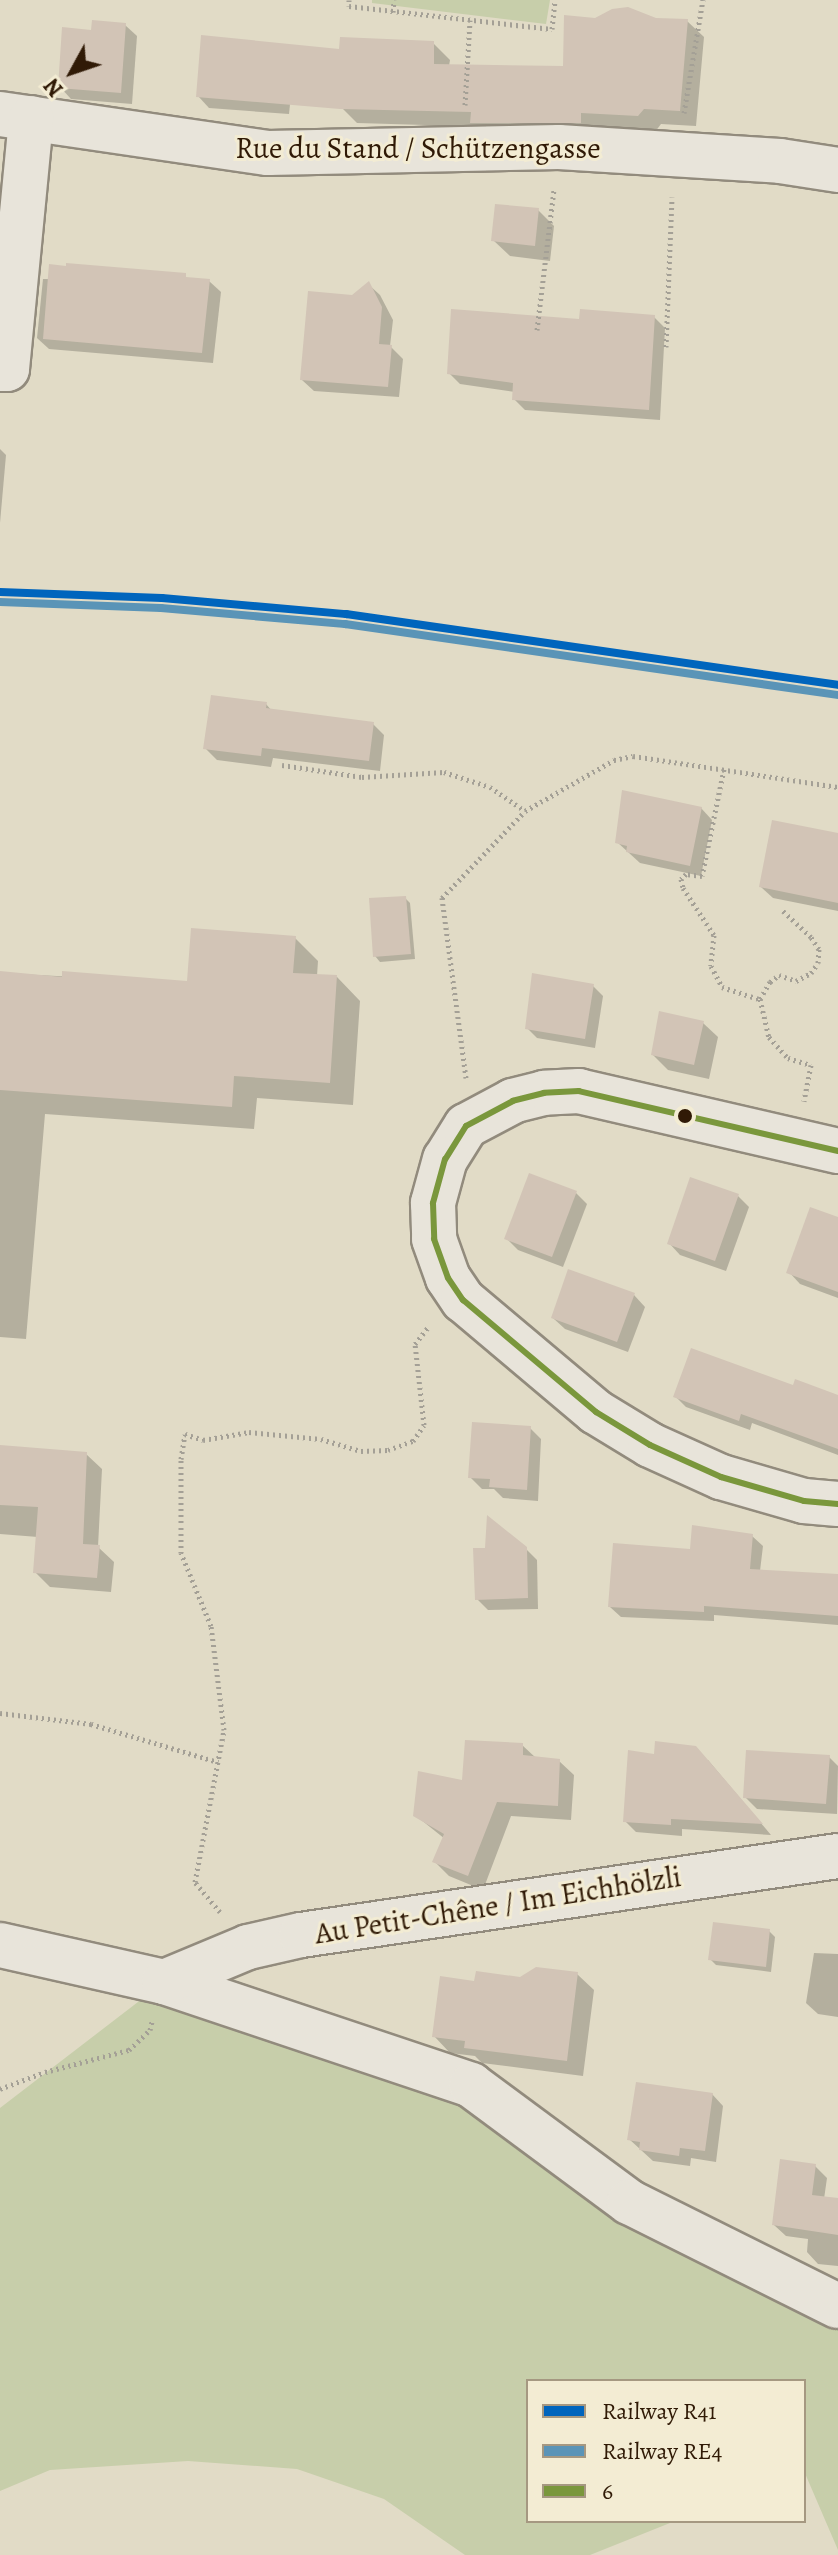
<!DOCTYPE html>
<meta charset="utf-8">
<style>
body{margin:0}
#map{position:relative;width:838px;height:2555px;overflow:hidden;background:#e1dbc6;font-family:Alegreya,serif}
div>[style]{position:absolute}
.green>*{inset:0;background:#c7ceaa}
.shadow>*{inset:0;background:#0003}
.building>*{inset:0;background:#d2c4b6}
.path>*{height:5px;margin-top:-2.5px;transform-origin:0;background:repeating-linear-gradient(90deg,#a4a096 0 2px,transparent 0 6px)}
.roads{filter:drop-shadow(2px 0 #928b7d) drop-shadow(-2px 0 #928b7d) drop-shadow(0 2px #928b7d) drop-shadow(0 -2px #928b7d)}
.minor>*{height:44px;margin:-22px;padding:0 22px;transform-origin:22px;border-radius:22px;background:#e8e4da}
.bus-1>*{height:6px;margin:-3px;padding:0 3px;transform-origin:3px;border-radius:3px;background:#7a973c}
.rail-1>*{height:8px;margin:-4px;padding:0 4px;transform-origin:4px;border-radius:4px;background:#0065bd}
.rail-2>*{height:8px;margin:-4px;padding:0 4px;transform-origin:4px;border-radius:4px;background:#5a94b7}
.dots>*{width:22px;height:22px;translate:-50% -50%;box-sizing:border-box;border:4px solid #f3ecd3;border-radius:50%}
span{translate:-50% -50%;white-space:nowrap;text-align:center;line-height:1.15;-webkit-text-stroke:6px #f3ecd3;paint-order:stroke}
.street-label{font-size:30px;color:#301a06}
.legend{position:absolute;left:526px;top:2379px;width:280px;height:144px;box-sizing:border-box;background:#f3ecd3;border:2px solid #a59881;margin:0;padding:10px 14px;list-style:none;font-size:24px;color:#301a06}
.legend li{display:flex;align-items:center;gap:16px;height:40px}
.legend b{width:40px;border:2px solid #a59881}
.north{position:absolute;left:32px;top:32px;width:80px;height:80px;-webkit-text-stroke:6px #f3ecd3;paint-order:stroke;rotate:230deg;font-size:22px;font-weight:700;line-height:32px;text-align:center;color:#301a06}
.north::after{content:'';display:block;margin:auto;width:28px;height:36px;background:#301a06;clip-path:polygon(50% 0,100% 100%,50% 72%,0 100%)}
</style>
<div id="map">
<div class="green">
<i style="clip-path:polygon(372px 0,550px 0,546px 24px,372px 3px)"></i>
<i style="clip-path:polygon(164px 1982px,471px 2085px,838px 2306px,838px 2550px,804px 2471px,804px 2381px,528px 2381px,528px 2521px,675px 2521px,590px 2555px,465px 2555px,384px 2499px,297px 2469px,188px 2461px,50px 2470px,0 2491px,0 2108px)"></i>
</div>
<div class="shadow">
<i style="clip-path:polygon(595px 20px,687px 21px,704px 37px,696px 126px,661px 124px,655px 132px,357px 123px,341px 107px,433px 43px,450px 60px,449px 66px,565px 68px)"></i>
<i style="clip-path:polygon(125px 25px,137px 36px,132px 104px,71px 99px,60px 87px,93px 32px)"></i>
<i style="clip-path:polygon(295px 57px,289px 114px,209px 108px,198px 96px)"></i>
<i style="clip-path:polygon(538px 210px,554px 226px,550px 261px,510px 256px,493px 240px)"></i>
<i style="clip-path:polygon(43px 279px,209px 281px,221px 292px,213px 363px,49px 349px,37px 338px)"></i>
<i style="clip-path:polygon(368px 284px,380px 295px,393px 320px,390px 346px,403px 359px,399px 397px,314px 391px,302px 380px,352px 297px)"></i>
<i style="clip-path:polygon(654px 317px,665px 328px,660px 420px,525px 410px,514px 399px,515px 392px,460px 384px,449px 373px,581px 321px)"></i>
<i style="clip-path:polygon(0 449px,6px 455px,0 523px)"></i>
<i style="clip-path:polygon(266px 704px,272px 711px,373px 724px,384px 735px,380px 771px,273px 758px,271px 767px,217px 760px,206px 749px)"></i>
<i style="clip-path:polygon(701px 808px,712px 820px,701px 876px,640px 863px,617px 842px)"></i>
<i style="clip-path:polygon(838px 835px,838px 911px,773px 898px,761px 887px)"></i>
<i style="clip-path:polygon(405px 898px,410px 903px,415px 959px,380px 962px,375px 956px)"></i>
<i style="clip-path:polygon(295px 938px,318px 961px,317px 976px,337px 977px,360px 1001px,353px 1105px,257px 1098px,254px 1129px,45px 1114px,26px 1339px,0 1337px,0 973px,189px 983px)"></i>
<i style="clip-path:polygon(593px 986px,603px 996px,595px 1048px,537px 1038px,527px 1028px)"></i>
<i style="clip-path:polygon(703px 1023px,718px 1037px,709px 1079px,668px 1070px,653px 1055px)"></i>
<i style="clip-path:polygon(576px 1193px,587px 1204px,563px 1267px,518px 1250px,506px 1238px)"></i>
<i style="clip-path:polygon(738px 1196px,749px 1207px,726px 1271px,680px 1255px,669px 1243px)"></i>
<i style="clip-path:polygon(838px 1219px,838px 1298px,800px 1284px,789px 1272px)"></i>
<i style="clip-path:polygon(634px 1295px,645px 1307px,628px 1352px,565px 1329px,553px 1318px)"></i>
<i style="clip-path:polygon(794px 1388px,838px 1397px,838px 1455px,752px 1423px,750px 1430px,686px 1407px,675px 1396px)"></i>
<i style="clip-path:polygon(530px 1428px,541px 1439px,538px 1501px,503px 1498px,494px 1489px,482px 1489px,470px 1477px)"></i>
<i style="clip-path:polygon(0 1447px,86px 1454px,102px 1469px,98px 1547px,114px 1562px,111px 1592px,50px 1587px,35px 1572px,38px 1537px,0 1534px)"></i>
<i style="clip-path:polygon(694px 1527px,752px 1536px,763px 1546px,760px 1571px,838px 1576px,838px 1625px,714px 1615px,714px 1621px,621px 1617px,610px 1607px,692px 1551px)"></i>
<i style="clip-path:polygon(525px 1548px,537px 1560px,538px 1609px,488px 1610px,477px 1599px)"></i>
<i style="clip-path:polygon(522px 1745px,536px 1758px,559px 1761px,574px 1775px,571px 1820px,511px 1816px,483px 1890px,449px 1876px,435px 1862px,445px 1839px,415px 1815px)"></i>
<i style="clip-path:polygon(829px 1757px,838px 1766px,837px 1814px,757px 1809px,745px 1797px)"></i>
<i style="clip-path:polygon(708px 1760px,771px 1835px,682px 1829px,682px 1836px,636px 1832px,625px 1821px)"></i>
<i style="clip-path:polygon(769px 1931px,775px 1937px,771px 1972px,716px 1965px,710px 1959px)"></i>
<i style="clip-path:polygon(814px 1953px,838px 1954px,838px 2017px,818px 2014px,806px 2003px)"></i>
<i style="clip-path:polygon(577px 1974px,594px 1990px,583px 2076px,482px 2063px,475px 2056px,450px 2053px,434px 2036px,476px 1983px)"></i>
<i style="clip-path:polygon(712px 2094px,723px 2106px,716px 2162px,691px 2158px,690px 2166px,653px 2161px,629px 2139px)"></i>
<i style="clip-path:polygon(815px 2166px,827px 2178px,824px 2199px,838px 2202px,838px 2266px,818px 2264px,807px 2252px,808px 2239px,786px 2236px,774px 2225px)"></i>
</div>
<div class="building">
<i style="clip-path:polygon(628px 7px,656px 18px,688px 19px,680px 111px,644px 109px,638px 116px,581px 113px,581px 123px,470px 123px,471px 112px,340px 109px,196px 97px,201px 35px,339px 49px,340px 37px,434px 41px,434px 64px,563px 66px,564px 15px,595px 18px,612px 9px)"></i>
<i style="clip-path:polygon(92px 20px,126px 23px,121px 93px,58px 88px,62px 27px,91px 30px)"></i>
<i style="clip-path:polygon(495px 204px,539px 208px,535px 246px,491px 241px)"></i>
<i style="clip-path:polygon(66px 263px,186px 273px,186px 277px,210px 279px,202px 353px,43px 339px,49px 264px,66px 266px)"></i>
<i style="clip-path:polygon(369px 281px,382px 307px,379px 344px,392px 345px,388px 387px,300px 380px,308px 291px,352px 295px)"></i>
<i style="clip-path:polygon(451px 309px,579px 319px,580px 309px,655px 315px,649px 410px,512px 400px,513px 383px,447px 374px)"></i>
<i style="clip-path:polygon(211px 695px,267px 702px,266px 708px,374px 722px,369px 761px,262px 748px,261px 756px,203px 749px)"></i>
<i style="clip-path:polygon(622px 790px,702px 807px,690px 866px,626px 852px,627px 846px,615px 843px)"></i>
<i style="clip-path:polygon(772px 820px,838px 833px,838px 903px,759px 887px)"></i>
<i style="clip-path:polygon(406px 896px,411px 954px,373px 957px,369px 898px)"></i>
<i style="clip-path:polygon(191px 928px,296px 936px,293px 973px,337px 975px,330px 1083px,234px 1076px,232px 1107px,0 1090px,0 971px,62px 977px,62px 971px,187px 981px)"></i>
<i style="clip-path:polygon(532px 973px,594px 984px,585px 1039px,525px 1029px)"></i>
<i style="clip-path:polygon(659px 1011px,704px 1021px,694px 1065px,651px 1055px)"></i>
<i style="clip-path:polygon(529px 1173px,577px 1191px,552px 1257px,504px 1239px)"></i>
<i style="clip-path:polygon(690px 1177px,739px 1194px,715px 1261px,667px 1244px)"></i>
<i style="clip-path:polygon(810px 1207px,838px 1217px,838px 1292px,786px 1273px)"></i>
<i style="clip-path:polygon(568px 1269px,635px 1293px,617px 1342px,551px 1318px)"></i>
<i style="clip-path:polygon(691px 1348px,793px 1385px,795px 1379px,838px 1395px,838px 1449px,741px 1414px,739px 1421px,673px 1397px)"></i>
<i style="clip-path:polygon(472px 1422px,531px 1426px,527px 1490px,489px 1487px,490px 1479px,468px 1478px)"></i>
<i style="clip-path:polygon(0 1445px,87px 1452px,83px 1544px,100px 1545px,97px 1578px,33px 1573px,38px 1507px,0 1505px)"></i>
<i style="clip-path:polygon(487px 1515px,527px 1547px,528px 1598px,475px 1600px,473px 1548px,485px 1548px)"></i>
<i style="clip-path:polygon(692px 1525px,753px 1534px,750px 1569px,838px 1574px,838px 1616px,704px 1606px,704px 1612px,608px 1607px,613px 1543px,690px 1549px)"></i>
<i style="clip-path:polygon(465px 1740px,523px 1743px,523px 1755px,560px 1759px,558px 1806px,497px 1802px,468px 1876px,432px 1862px,444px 1834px,413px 1816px,418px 1771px,462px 1780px)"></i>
<i style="clip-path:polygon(655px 1741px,696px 1746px,763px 1824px,671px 1819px,671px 1825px,623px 1822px,628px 1750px,654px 1754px)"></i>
<i style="clip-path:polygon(746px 1750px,830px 1755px,826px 1804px,743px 1798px)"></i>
<i style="clip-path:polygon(713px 1922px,770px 1929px,766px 1967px,708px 1960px)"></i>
<i style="clip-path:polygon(536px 1967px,578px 1972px,567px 2061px,464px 2048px,465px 2041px,432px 2037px,440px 1976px,474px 1981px,476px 1971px,520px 1977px)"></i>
<i style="clip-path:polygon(636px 2082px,713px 2093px,705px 2151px,680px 2148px,679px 2156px,639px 2150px,640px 2142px,627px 2140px)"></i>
<i style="clip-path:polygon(780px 2159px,816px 2164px,812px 2195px,838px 2198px,838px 2235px,772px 2225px)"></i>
</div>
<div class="path">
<i style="left:349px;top:0;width:6px;rotate:90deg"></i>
<i style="left:349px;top:6px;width:204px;rotate:6.5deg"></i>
<i style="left:552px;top:29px;width:29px;rotate:-84deg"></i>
<i style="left:393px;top:12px;width:12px;rotate:-85deg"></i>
<i style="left:465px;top:105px;width:85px;rotate:-86.6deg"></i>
<i style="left:684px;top:113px;width:115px;rotate:-80.5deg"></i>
<i style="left:537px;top:330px;width:142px;rotate:-83.1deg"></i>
<i style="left:666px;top:347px;width:150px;rotate:-87.7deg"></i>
<i style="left:282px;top:765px;width:81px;rotate:8.5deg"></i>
<i style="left:362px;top:777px;width:82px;rotate:-3.5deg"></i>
<i style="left:444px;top:772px;width:48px;rotate:18.1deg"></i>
<i style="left:490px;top:787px;width:42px;rotate:34.4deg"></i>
<i style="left:724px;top:769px;width:109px;rotate:101.6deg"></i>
<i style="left:702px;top:876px;width:16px;rotate:-173deg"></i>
<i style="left:686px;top:874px;width:7px;rotate:135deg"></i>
<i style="left:681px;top:879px;width:9px;rotate:77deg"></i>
<i style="left:683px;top:888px;width:56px;rotate:56.6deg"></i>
<i style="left:714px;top:935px;width:31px;rotate:96deg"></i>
<i style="left:711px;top:966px;width:24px;rotate:62deg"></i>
<i style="left:722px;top:987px;width:40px;rotate:18deg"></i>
<i style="left:760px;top:999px;width:39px;rotate:77deg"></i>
<i style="left:769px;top:1037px;width:28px;rotate:48deg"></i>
<i style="left:788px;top:1058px;width:24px;rotate:17deg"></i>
<i style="left:811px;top:1065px;width:37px;rotate:101deg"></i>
<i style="left:760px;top:999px;width:20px;rotate:-60deg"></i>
<i style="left:770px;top:982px;width:11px;rotate:-38deg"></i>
<i style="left:779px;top:975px;width:18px;rotate:19deg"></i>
<i style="left:796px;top:981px;width:17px;rotate:-28deg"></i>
<i style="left:811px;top:973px;width:12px;rotate:-55deg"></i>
<i style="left:818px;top:963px;width:14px;rotate:-86deg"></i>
<i style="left:819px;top:949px;width:14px;rotate:-124deg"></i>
<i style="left:811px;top:937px;width:41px;rotate:-137deg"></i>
<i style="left:466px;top:1078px;width:182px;rotate:-97.6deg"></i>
<i style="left:442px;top:898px;width:120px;rotate:-46.3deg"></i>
<i style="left:525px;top:811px;width:103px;rotate:-29.8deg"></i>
<i style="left:614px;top:760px;width:19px;rotate:-12deg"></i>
<i style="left:633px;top:756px;width:207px;rotate:8.6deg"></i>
<i style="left:0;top:1713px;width:92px;rotate:6.9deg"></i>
<i style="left:91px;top:1724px;width:133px;rotate:16.7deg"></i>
<i style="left:220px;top:1912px;width:39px;rotate:-130deg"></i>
<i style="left:195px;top:1882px;width:155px;rotate:-79.2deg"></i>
<i style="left:224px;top:1730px;width:105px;rotate:-97.1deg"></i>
<i style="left:211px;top:1626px;width:79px;rotate:-112.3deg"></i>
<i style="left:181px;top:1553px;width:94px;rotate:-90deg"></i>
<i style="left:181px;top:1459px;width:25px;rotate:-81deg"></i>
<i style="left:185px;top:1434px;width:19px;rotate:18deg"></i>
<i style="left:203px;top:1440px;width:47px;rotate:-9.9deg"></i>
<i style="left:249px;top:1432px;width:72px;rotate:5.6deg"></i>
<i style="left:321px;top:1439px;width:42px;rotate:16.7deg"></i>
<i style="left:361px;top:1451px;width:27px;rotate:-2deg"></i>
<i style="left:388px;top:1450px;width:27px;rotate:-20deg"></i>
<i style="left:413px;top:1441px;width:19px;rotate:-55deg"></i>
<i style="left:424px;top:1425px;width:81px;rotate:-96.3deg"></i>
<i style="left:415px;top:1344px;width:23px;rotate:-52deg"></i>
<i style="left:0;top:2089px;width:48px;rotate:-20.7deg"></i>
<i style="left:45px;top:2072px;width:87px;rotate:-14.7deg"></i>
<i style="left:129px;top:2050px;width:29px;rotate:-44deg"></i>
<i style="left:150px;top:2030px;width:9px;rotate:-77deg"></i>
</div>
<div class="roads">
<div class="minor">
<i style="left:0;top:114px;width:271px;rotate:8.3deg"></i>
<i style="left:268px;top:153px;width:291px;rotate:-1.2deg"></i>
<i style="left:559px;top:147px;width:221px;rotate:3.6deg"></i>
<i style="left:780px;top:161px;width:59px;rotate:8.8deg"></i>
<i style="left:0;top:369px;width:7px"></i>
<i style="left:7px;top:369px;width:252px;rotate:-84.5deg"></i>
<i style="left:838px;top:1151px;width:266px;rotate:-167deg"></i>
<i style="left:579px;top:1091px;width:35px;rotate:177deg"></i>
<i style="left:544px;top:1093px;width:32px;rotate:166deg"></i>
<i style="left:513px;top:1101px;width:53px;rotate:152deg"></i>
<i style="left:466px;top:1126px;width:39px;rotate:122deg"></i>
<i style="left:445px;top:1159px;width:46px;rotate:105.3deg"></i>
<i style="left:433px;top:1203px;width:36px;rotate:88deg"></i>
<i style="left:434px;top:1239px;width:41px;rotate:70.3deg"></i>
<i style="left:448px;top:1278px;width:27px;rotate:56deg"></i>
<i style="left:463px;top:1300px;width:174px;rotate:40.1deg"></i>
<i style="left:596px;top:1412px;width:63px;rotate:31.4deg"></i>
<i style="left:650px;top:1445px;width:78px;rotate:24.3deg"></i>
<i style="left:721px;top:1477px;width:86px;rotate:16.1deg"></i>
<i style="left:804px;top:1501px;width:34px;rotate:5deg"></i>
<i style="left:0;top:1945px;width:168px;rotate:12.7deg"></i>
<i style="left:164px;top:1982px;width:324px;rotate:18.5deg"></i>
<i style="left:471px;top:2085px;width:197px;rotate:36.5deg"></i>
<i style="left:629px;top:2202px;width:233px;rotate:26.5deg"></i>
<i style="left:164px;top:1982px;width:91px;rotate:-22.6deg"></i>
<i style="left:248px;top:1947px;width:54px;rotate:-12.8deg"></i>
<i style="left:301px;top:1935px;width:543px;rotate:-8.37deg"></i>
</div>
</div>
<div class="bus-1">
<i style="left:838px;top:1151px;width:266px;rotate:-167deg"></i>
<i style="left:579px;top:1091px;width:35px;rotate:177deg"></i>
<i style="left:544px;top:1093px;width:32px;rotate:166deg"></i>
<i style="left:513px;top:1101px;width:53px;rotate:152deg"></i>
<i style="left:466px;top:1126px;width:39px;rotate:122deg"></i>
<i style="left:445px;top:1159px;width:46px;rotate:105.3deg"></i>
<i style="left:433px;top:1203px;width:36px;rotate:88deg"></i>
<i style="left:434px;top:1239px;width:41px;rotate:70.3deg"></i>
<i style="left:448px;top:1278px;width:27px;rotate:56deg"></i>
<i style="left:463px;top:1300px;width:174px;rotate:40.1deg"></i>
<i style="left:596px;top:1412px;width:63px;rotate:31.4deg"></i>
<i style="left:650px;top:1445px;width:78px;rotate:24.3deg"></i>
<i style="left:721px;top:1477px;width:86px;rotate:16.1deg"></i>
<i style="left:804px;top:1501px;width:34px;rotate:5deg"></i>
</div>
<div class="rail-1">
<i style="left:0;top:592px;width:162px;rotate:2.1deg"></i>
<i style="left:162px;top:598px;width:185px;rotate:5deg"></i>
<i style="left:346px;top:614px;width:497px;rotate:8.2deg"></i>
</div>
<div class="rail-2">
<i style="left:0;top:602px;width:161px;rotate:2.1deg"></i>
<i style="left:161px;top:608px;width:185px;rotate:5deg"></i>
<i style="left:345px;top:624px;width:497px;rotate:8.2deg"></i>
</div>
<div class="dots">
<i style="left:685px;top:1116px;background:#301a06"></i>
</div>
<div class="street-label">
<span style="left:418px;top:148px">Rue du Stand / Schützengasse</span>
<span style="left:498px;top:1905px;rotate:-9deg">Au Petit-Chêne / Im Eichhölzli</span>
</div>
<ul class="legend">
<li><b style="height:10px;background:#0065bd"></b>Railway R41</li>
<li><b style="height:10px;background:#5a94b7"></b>Railway RE4</li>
<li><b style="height:10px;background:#7a973c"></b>6</li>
</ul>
<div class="north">N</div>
</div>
